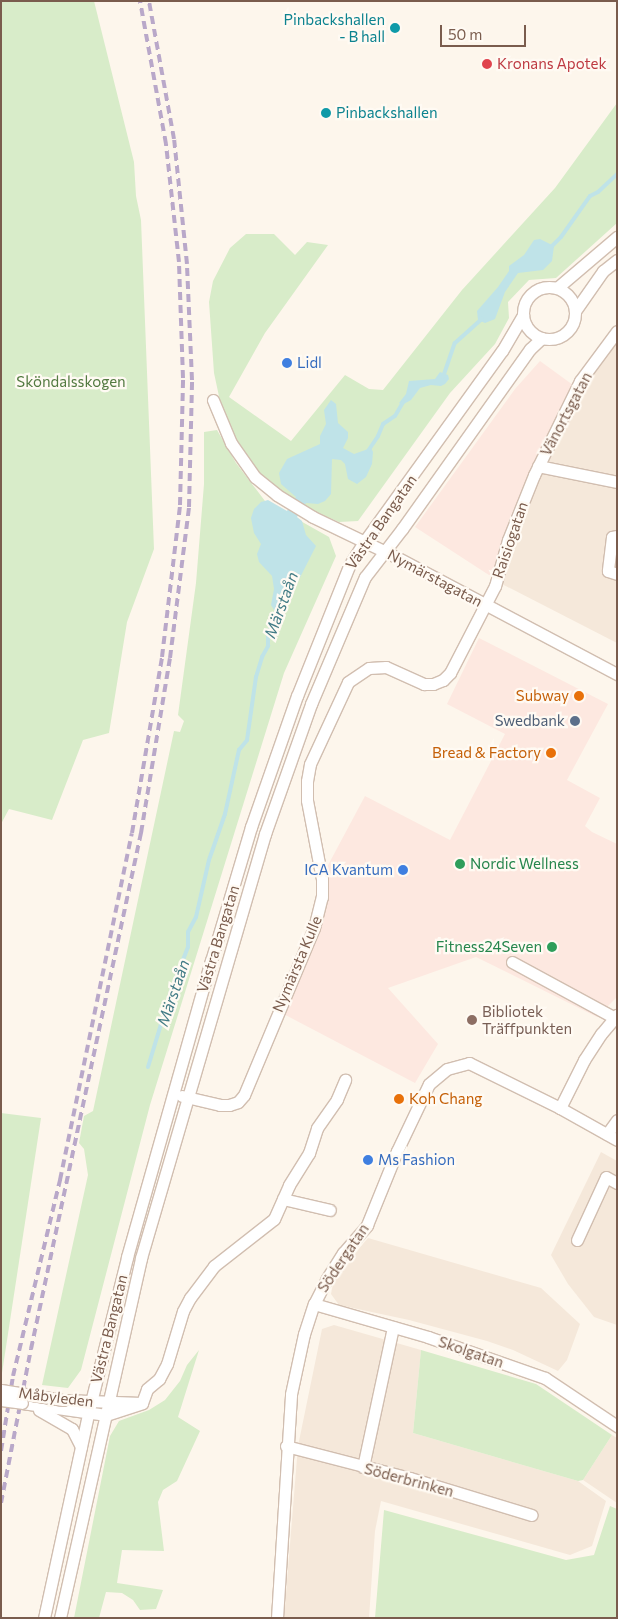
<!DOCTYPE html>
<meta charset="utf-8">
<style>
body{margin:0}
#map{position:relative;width:618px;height:1619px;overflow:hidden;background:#fdf6ec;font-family:Commissioner,sans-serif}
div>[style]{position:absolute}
.residential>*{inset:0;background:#f5e8da}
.commercial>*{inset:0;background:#fde8e0}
.green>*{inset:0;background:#d8ecc9}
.water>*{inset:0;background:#bfe3e8}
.stream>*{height:4px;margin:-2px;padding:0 2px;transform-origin:2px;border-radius:2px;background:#bfe3e8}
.roads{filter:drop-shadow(1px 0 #d1beb0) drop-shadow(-1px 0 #d1beb0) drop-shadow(0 1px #d1beb0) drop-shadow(0 -1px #d1beb0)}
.minor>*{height:11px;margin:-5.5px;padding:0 5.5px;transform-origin:5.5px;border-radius:5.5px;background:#fff}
.minor>.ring{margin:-5.5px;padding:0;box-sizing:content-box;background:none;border:11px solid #fff;border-radius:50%}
.rail>*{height:4px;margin-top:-2px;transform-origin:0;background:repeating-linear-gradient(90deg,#b9a8c9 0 8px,transparent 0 13px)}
.bridges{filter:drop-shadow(1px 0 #d1beb0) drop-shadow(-1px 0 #d1beb0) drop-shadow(0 1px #d1beb0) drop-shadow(0 -1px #d1beb0)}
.minor-bridge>*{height:11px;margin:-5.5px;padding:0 5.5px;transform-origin:5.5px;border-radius:5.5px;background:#fff}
.dots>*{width:14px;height:14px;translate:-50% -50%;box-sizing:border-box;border:2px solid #fffaf3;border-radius:50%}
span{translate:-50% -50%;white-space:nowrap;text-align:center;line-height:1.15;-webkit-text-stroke:4.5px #fffaf3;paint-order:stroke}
.culture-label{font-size:15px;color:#0d838f}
.right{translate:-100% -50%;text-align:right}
.left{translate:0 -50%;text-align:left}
.health-label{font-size:15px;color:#be3a42}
.shop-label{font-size:15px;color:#366cbe}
.park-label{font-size:15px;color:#537a41}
.street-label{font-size:15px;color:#7a5c4d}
.food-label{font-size:15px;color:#c56008}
.service-label{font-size:15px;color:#4e5e75}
.leisure-label{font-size:15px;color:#27864d}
.education-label{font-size:15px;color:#785e54}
.water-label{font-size:16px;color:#437c86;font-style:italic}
.frame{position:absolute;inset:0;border:2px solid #7a5c4d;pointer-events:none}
.scale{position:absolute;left:440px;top:25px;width:86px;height:22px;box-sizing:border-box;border:2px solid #7a5c4d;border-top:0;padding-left:6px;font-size:15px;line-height:18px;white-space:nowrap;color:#7a5c4d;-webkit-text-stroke:4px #fffaf3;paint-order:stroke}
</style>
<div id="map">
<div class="residential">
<i style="clip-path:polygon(617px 341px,617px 643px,500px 583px,517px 529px,538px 479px,583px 386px)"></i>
<i style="clip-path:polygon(601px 1152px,617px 1161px,617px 1325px,594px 1317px,568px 1284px,551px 1255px)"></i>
<i style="clip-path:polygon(368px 1238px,541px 1288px,580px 1324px,567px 1360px,558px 1371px,513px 1350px,487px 1341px,409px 1320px,339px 1305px,331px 1294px,333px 1284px,346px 1264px)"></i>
<i style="clip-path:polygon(334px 1325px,421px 1350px,413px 1433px,578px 1481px,606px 1501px,592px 1546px,570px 1555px,381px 1501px,375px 1531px,369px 1618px,284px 1618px,298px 1446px,322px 1329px)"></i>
<i style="clip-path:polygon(612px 1435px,617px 1438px,617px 1503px,583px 1480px)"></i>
</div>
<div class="commercial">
<i style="clip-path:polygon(540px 361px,573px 385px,510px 517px,492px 577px,415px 527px,515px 389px)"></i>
<i style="clip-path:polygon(479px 638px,608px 704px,567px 780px,600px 798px,585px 826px,592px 832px,617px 844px,617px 997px,597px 1017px,476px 957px,388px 988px,438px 1044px,415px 1083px,274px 1009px,307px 952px,328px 892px,326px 869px,365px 796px,450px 840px,505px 734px,447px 704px)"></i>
</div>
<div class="green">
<i style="clip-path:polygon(1px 1px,94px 1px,134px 162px,136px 196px,141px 220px,154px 549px,127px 622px,109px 733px,83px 740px,52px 820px,9px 809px,1px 824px)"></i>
<i style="clip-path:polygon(617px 103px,617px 223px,556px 278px,529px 280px,508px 302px,509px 318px,495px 344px,450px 393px,358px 521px,339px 522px,309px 509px,262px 477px,233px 437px,220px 401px,214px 373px,209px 302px,213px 281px,230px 248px,246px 234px,274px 234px,295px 255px,307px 242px,328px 245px,265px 333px,229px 397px,291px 441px,345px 375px,369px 389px,383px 390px,462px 290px,555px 188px)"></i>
<i style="clip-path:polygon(217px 430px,236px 463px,265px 501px,329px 537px,336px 556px,284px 673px,150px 1105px,81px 1370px,68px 1388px,42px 1385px,88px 1175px,84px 1149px,79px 1143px,84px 1116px,93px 1111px,174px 731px,180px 732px,184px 721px,178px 715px,196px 583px,204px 484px,204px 432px)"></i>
<i style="clip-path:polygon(1px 1113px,41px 1118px,2px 1373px,1px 1373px)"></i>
<i style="clip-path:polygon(199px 1350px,178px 1417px,200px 1431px,177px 1481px,163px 1490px,158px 1502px,164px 1551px,122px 1550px,117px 1583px,163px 1590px,156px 1609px,140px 1610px,133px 1600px,122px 1593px,106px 1592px,99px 1618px,74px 1618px,110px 1436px,119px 1421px,149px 1410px,165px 1400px,180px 1381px,187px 1365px)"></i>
<i style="clip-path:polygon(421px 1350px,536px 1384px,612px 1435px,583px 1480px,578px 1481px,413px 1433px)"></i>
<i style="clip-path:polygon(610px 1506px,617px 1509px,617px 1618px,375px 1618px,384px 1510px,566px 1560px,594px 1555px)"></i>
</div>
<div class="water">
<i style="clip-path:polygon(540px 239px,554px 246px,552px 261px,543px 270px,518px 273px,505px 292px,495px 319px,485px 323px,478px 320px,477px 311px,498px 287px,509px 271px,509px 266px,524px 255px,534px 240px)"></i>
<i style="clip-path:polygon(440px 372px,448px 375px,449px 379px,445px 384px,441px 386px,431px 385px,420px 388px,411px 400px,402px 405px,399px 403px,406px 394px,409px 381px,435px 379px)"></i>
<i style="clip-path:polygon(331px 400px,336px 404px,338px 423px,348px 432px,348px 438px,343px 448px,354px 454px,371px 448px,373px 452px,372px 464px,366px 477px,357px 484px,348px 479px,345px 464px,341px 460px,332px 459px,331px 494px,325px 501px,318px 504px,306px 503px,297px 517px,302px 521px,306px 535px,316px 546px,284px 609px,276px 613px,271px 605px,274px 589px,272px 576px,259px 562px,257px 554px,261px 544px,254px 533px,251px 518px,254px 509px,261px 502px,268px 500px,287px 511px,296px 497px,281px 484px,279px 473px,287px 459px,320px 444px,320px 436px,326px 424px,324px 410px)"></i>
</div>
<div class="stream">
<i style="left:551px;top:247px;width:14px;rotate:-45deg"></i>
<i style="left:561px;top:237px;width:50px;rotate:-54.7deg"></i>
<i style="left:590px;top:196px;width:9px;rotate:-27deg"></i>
<i style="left:598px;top:192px;width:26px;rotate:-43deg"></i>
<i style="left:443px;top:377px;width:36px;rotate:-71deg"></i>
<i style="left:455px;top:343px;width:36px;rotate:-42deg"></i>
<i style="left:368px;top:451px;width:18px;rotate:-56deg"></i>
<i style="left:378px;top:436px;width:13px;rotate:-67deg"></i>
<i style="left:383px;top:424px;width:14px;rotate:-34deg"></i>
<i style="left:395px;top:416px;width:16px;rotate:-60deg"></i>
<i style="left:148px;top:1067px;width:83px;rotate:-73.1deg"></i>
<i style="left:172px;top:988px;width:44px;rotate:-68.7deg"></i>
<i style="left:188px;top:947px;width:15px;rotate:-90deg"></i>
<i style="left:188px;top:932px;width:17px;rotate:-62deg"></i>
<i style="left:196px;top:917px;width:58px;rotate:-77.2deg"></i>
<i style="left:209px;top:860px;width:49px;rotate:-70.8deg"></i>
<i style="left:225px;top:814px;width:66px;rotate:-77.7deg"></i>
<i style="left:239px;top:750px;width:13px;rotate:-51deg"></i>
<i style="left:247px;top:740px;width:64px;rotate:-81.9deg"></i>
<i style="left:256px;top:677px;width:21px;rotate:-73deg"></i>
<i style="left:262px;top:657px;width:13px;rotate:-61deg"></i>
<i style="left:268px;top:646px;width:10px;rotate:-90deg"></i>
<i style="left:268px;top:636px;width:28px;rotate:-72deg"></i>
</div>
<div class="roads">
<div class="minor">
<i class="ring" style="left:523px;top:287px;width:41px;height:41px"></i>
<i style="left:557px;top:288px;width:79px;rotate:-40.4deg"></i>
<i style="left:575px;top:311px;width:49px;rotate:-55deg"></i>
<i style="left:603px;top:271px;width:18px;rotate:-38deg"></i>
<i style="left:213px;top:400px;width:47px;rotate:67.3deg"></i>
<i style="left:231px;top:443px;width:42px;rotate:54.8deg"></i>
<i style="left:255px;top:477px;width:28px;rotate:39deg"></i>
<i style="left:277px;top:495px;width:42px;rotate:31.4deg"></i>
<i style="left:313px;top:517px;width:92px;rotate:25.7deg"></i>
<i style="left:396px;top:557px;width:250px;rotate:27.9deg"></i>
<i style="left:538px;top:466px;width:81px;rotate:11.4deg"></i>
<i style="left:617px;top:536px;width:5px;rotate:169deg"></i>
<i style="left:612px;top:537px;width:34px;rotate:97deg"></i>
<i style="left:608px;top:571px;width:9px;rotate:18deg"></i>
<i style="left:512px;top:962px;width:117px;rotate:28.5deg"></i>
<i style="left:182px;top:1096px;width:39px;rotate:13deg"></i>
<i style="left:220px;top:1105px;width:9px"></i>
<i style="left:229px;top:1105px;width:9px;rotate:-18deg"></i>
<i style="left:238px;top:1102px;width:9px;rotate:-49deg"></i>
<i style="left:244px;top:1095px;width:181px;rotate:-67.3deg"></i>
<i style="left:314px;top:928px;width:32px;rotate:-76deg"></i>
<i style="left:322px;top:897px;width:18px;rotate:-90deg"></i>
<i style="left:322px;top:879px;width:80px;rotate:-100.8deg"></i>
<i style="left:307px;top:800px;width:19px;rotate:-90deg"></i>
<i style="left:307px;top:781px;width:17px;rotate:-80deg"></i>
<i style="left:310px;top:764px;width:90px;rotate:-65.1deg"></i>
<i style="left:348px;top:682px;width:25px;rotate:-34deg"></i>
<i style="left:369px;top:668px;width:17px;rotate:-3deg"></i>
<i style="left:386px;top:667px;width:42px;rotate:24.1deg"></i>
<i style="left:424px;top:684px;width:9px"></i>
<i style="left:433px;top:684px;width:11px;rotate:-22deg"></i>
<i style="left:443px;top:680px;width:10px;rotate:-45deg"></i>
<i style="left:450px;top:673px;width:98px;rotate:-62.7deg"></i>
<i style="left:495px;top:586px;width:48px;rotate:-74.2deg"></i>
<i style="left:508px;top:540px;width:70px;rotate:-68.2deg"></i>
<i style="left:534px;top:475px;width:105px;rotate:-63.9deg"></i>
<i style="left:580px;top:381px;width:62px;rotate:-53.5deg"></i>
<i style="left:560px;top:1108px;width:54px;rotate:-63.4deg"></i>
<i style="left:584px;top:1060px;width:31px;rotate:-57deg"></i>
<i style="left:601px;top:1034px;width:25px;rotate:-50deg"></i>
<i style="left:607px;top:1134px;width:17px;rotate:-54deg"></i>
<i style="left:283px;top:1199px;width:48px;rotate:13.2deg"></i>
<i style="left:577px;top:1240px;width:69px;rotate:-65.3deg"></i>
<i style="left:606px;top:1177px;width:13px;rotate:29deg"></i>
<i style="left:314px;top:1304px;width:119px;rotate:16.1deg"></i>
<i style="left:428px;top:1337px;width:124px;rotate:19.3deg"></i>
<i style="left:545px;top:1378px;width:87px;rotate:33.7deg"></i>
<i style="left:63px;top:1400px;width:78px;rotate:2.2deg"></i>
<i style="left:22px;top:1403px;width:85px;rotate:8.1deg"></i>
<i style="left:106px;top:1415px;width:38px;rotate:-18deg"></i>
<i style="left:142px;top:1403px;width:15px;rotate:-70deg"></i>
<i style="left:147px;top:1389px;width:16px;rotate:-40deg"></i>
<i style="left:159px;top:1379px;width:17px;rotate:-62deg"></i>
<i style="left:167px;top:1364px;width:55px;rotate:-73.2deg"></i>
<i style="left:183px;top:1311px;width:15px;rotate:-62deg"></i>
<i style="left:190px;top:1298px;width:40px;rotate:-53deg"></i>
<i style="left:214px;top:1266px;width:76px;rotate:-38.1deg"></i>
<i style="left:274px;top:1219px;width:37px;rotate:-66deg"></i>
<i style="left:289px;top:1185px;width:38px;rotate:-58deg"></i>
<i style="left:309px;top:1153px;width:26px;rotate:-72deg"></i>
<i style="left:317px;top:1128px;width:35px;rotate:-55deg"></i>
<i style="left:337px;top:1099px;width:21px;rotate:-67deg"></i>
<i style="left:39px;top:1410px;width:38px;rotate:30deg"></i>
<i style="left:72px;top:1429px;width:20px;rotate:63deg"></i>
<i style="left:286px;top:1446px;width:128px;rotate:14.5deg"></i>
<i style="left:410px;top:1478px;width:127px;rotate:16.9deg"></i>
<i style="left:363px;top:1467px;width:143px;rotate:-77.9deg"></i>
<i style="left:44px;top:1618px;width:209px;rotate:-77.8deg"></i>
<i style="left:88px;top:1414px;width:162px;rotate:-76deg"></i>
<i style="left:127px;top:1257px;width:308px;rotate:-74.2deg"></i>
<i style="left:211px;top:961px;width:140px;rotate:-73.4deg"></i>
<i style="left:251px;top:827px;width:139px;rotate:-70.7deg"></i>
<i style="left:297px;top:696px;width:140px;rotate:-68.2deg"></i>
<i style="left:349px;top:566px;width:28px;rotate:-58deg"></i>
<i style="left:364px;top:542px;width:236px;rotate:-54.2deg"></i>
<i style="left:502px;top:351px;width:42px;rotate:-59.7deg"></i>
<i style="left:60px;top:1618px;width:369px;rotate:-77.3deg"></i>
<i style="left:141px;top:1258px;width:442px;rotate:-73.7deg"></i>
<i style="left:265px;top:834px;width:138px;rotate:-70.5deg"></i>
<i style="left:311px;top:704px;width:138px;rotate:-67deg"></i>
<i style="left:365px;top:577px;width:61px;rotate:-52.4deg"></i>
<i style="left:402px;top:529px;width:221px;rotate:-54.6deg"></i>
<i style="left:530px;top:349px;width:16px;rotate:-43deg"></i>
<i style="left:277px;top:1618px;width:224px;rotate:-86.4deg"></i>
<i style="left:291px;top:1394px;width:61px;rotate:-77.8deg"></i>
<i style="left:304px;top:1334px;width:32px;rotate:-72deg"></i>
<i style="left:314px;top:1304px;width:27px;rotate:-63deg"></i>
<i style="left:326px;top:1280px;width:32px;rotate:-58deg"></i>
<i style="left:343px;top:1253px;width:37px;rotate:-49deg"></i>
<i style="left:367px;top:1225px;width:80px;rotate:-67.9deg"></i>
<i style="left:397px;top:1151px;width:74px;rotate:-64.5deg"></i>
<i style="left:429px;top:1084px;width:23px;rotate:-40deg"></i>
<i style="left:447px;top:1069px;width:23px;rotate:-15deg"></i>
<i style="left:469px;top:1063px;width:102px;rotate:26.3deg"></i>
<i style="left:560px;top:1108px;width:65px;rotate:29.3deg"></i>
</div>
</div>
<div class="rail">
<i style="left:1px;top:1451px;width:76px;rotate:-80.9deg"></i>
<i style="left:13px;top:1376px;width:202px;rotate:-76.5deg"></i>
<i style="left:60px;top:1180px;width:354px;rotate:-78.3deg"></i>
<i style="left:132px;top:833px;width:179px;rotate:-80.3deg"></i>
<i style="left:162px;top:657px;width:153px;rotate:-83.2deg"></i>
<i style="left:180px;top:505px;width:127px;rotate:-88.6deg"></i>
<i style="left:183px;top:378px;width:116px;rotate:-92deg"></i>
<i style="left:179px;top:262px;width:119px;rotate:-96.3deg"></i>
<i style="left:166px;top:144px;width:145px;rotate:-100.3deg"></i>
<i style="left:1px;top:1503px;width:157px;rotate:-79deg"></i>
<i style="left:31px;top:1349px;width:528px;rotate:-77.97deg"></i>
<i style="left:141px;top:833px;width:177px;rotate:-80.6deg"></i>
<i style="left:170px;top:658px;width:152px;rotate:-82.8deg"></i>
<i style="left:189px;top:507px;width:127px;rotate:-88.6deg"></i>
<i style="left:192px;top:380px;width:116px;rotate:-92.5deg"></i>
<i style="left:187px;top:264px;width:126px;rotate:-95.9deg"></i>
<i style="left:174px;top:139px;width:140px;rotate:-100.3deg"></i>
</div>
<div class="bridges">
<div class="minor-bridge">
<i style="left:1px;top:1390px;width:63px;rotate:9.2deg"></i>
<i style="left:1px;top:1400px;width:21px;rotate:8deg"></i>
</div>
</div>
<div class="dots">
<i style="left:395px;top:28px;background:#0f9aa8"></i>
<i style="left:487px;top:64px;background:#e0444e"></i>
<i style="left:326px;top:113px;background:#0f9aa8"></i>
<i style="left:287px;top:363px;background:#3f7fe0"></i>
<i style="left:579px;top:696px;background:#e8710a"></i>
<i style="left:575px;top:721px;background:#5c6f8a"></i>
<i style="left:551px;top:753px;background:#e8710a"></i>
<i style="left:460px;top:864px;background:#2e9e5b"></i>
<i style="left:403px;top:870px;background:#3f7fe0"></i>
<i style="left:552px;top:947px;background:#2e9e5b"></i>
<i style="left:472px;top:1020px;background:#8d6e63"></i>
<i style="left:399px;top:1099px;background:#e8710a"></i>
<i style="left:368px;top:1160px;background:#3f7fe0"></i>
</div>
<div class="culture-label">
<span class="right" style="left:385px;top:28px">Pinbackshallen<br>- B hall</span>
<span class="left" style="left:336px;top:113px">Pinbackshallen</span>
</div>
<div class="health-label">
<span class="left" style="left:497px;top:64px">Kronans Apotek</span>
</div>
<div class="shop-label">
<span class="left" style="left:297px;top:363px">Lidl</span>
<span class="right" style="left:393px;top:870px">ICA Kvantum</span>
<span class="left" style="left:378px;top:1160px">Ms Fashion</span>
</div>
<div class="park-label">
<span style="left:71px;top:382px">Sköndalsskogen</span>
</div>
<div class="street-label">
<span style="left:566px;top:414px;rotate:-62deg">Vänortsgatan</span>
<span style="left:381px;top:522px;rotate:-55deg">Västra Bangatan</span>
<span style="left:510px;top:540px;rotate:-71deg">Raisiogatan</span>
<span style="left:435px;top:578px;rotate:28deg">Nymärstagatan</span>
<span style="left:218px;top:939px;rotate:-73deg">Västra Bangatan</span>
<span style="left:297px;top:964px;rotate:-67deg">Nymärsta Kulle</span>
<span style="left:343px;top:1258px;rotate:-56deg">Södergatan</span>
<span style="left:109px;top:1329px;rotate:-76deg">Västra Bangatan</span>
<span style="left:471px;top:1352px;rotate:19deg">Skolgatan</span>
<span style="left:56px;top:1397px;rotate:7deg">Måbyleden</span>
<span style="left:409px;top:1480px;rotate:15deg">Söderbrinken</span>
</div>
<div class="food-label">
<span class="right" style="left:569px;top:696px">Subway</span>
<span class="right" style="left:541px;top:753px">Bread &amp; Factory</span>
<span class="left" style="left:409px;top:1099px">Koh Chang</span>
</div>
<div class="service-label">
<span class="right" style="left:565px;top:721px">Swedbank</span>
</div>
<div class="leisure-label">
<span class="left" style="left:470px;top:864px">Nordic Wellness</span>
<span class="right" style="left:542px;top:947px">Fitness24Seven</span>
</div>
<div class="education-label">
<span class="left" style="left:482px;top:1020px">Bibliotek<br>Träffpunkten</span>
</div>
<div class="water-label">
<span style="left:281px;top:605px;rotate:-70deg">Märstaån</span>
<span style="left:173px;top:993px;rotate:-71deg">Märstaån</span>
</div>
<div class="frame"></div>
<div class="scale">50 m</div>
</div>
